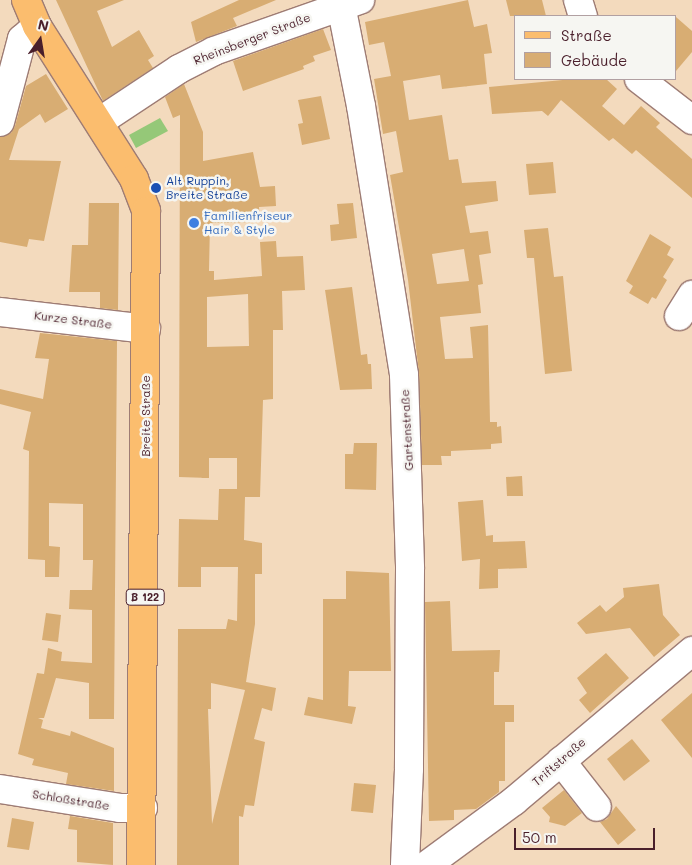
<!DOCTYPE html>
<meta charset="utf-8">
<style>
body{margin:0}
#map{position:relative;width:692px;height:865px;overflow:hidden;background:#f3dabd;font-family:Mali,sans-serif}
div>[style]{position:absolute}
.green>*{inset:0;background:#95c878}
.building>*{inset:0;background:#d8ad73}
.roads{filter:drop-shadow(1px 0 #9e7c74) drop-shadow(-1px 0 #9e7c74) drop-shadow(0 1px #9e7c74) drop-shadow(0 -1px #9e7c74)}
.minor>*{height:28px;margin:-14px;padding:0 14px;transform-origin:14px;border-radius:14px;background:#fff}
.major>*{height:28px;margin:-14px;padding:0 14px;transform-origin:14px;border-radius:14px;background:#fbbd6e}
.dots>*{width:14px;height:14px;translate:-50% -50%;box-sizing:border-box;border:2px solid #f6f6f2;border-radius:50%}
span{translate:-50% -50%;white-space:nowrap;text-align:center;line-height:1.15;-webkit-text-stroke:5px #f6f6f2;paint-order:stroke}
.shield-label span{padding:1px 4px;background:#f6f6f2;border:1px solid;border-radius:4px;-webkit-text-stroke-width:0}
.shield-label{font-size:11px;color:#4a1f2b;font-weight:700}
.street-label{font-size:12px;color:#4a1f2b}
.transit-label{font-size:12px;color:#164399}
.left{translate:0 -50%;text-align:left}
.shop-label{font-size:12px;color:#366cbe}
.legend{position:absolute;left:514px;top:15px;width:162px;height:65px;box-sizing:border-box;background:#f6f6f2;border:1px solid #b1a0a2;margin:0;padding:6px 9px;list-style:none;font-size:15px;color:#4a1f2b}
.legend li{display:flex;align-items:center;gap:10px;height:25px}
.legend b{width:25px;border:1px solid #b1a0a2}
.north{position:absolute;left:15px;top:15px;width:50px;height:50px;-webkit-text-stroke:4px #f6f6f2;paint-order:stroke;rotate:13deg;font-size:14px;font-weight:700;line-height:20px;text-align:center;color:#4a1f2b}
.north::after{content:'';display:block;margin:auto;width:18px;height:22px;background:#4a1f2b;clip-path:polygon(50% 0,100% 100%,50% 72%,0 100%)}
.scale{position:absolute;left:514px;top:828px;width:141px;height:22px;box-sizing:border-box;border:2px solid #4a1f2b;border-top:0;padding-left:6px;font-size:15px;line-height:18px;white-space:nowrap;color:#4a1f2b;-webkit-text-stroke:4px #f6f6f2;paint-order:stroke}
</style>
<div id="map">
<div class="green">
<i style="clip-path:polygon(160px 118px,168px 131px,136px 148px,129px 135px)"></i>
</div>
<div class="building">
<i style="clip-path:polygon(56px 0,124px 0,97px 11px,112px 47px,139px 30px,154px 56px,148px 60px,153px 68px,103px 101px)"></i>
<i style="clip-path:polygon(239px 0,276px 0,233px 18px,237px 26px,196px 42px,191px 22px)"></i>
<i style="clip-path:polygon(evenodd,468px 0,474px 27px,487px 24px,492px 53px,484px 54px,487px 84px,442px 89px,440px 75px,403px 81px,409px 120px,442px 115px,449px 160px,458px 159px,462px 183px,496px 181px,498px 201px,465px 206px,470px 233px,488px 231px,491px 253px,479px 255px,483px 284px,478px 285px,481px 313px,440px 317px,445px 359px,473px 358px,470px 327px,488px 325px,490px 422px,497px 422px,497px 427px,501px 426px,502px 443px,491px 444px,491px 449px,451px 451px,451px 456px,441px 456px,442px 465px,422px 465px,419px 373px,408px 280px,390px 175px,403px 172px,396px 131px,383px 134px,374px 79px,391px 76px,384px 42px,369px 45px,365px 22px,468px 0,464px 249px,469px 281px,437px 284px,432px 254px,464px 249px)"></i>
<i style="clip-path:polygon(506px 0,542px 0,546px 16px,510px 16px)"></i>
<i style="clip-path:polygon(676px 17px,692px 31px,692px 52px,676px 71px)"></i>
<i style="clip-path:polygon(323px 29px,331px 50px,313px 56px,315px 61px,303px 66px,304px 69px,243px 91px,233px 61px)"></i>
<i style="clip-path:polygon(46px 74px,68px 109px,45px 123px,40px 114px,19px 129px,9px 160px,61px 161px,44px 241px,29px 239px,27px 247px,0 242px,0 137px,11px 133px,15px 126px,26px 86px)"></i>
<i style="clip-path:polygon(573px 79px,606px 79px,617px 89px,602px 106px,624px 125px,641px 106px,660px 123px,656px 127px,692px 159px,692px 198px,636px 150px,632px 154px,613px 138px,609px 141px,561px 100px,548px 116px,542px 111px,492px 114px,489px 87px)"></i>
<i style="clip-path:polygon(evenodd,184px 84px,203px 132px,203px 161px,253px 152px,260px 187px,275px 186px,276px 206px,259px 207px,260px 222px,210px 223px,209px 271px,214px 271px,214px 280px,262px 276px,260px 242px,276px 241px,277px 257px,303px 256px,305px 290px,282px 291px,283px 330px,273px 330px,273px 399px,263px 400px,260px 497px,245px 497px,244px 540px,262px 543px,262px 574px,255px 574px,255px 624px,246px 682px,276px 688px,272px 711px,262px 708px,254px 739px,265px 742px,254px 806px,245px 805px,243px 817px,239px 816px,239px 865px,177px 865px,178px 629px,226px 629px,228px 619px,237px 621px,238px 567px,201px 567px,201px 587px,178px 587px,179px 519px,218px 520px,219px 489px,237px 489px,237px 458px,209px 458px,209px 478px,179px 477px,180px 115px,173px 118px,165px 97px,184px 84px,248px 294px,249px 346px,207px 347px,207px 297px,248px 294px,184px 84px,211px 683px,245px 690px,212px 824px,208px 709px,211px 709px,211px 683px)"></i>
<i style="clip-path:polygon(321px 96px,330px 139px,302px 145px,298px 124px,303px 123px,298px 100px)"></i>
<i style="clip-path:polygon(553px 162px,556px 193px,529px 195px,526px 164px)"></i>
<i style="clip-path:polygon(89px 203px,119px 203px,118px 310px,100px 308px,100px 292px,69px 292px,72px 245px,88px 245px)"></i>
<i style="clip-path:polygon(353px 203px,357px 238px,331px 241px,330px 225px,339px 224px,337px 204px)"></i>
<i style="clip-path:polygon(548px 228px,554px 277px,563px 276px,572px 371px,545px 374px,534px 258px,527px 258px,524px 230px)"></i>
<i style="clip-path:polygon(650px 234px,671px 247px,667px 255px,674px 259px,663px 277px,667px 280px,656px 299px,652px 297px,648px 304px,629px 293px,633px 286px,626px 281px)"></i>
<i style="clip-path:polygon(352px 287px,361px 355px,367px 354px,368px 364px,371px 364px,372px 389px,340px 390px,325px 290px)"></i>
<i style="clip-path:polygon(40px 333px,117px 341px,114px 719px,89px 719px,89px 683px,56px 678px,44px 718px,38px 718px,43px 720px,41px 728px,70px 736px,71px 731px,114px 748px,114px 791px,66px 784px,68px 773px,32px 765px,34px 759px,18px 754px,37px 673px,44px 674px,48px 648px,62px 652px,61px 661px,92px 663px,92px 610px,69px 609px,70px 590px,92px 590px,93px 560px,83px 560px,83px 504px,49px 503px,49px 546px,60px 547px,59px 577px,45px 577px,45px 560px,28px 559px,29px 451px,23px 449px,31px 412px,0 404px,0 389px,43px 399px,49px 359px,35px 358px)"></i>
<i style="clip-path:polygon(354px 443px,377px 443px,376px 490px,345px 489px,345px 454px,353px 454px)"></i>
<i style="clip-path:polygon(522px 476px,523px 496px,507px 496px,506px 477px)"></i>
<i style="clip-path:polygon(483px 500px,486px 536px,493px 535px,493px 542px,525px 541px,527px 568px,498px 569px,498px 588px,479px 589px,480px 559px,462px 561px,458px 502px)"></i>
<i style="clip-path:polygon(346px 571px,389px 573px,391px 671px,349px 671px,348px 706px,356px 707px,352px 724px,304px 715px,308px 697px,323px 700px,323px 599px,346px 599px)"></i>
<i style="clip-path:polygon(659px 584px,663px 615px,680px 635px,654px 657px,630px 628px,586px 634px,577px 623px,600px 605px,606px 612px,624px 597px,623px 588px)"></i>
<i style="clip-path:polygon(450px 601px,452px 651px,500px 650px,499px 672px,494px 672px,494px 705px,514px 705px,514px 722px,505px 722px,505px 781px,499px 781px,499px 792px,476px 809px,454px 810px,454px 820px,429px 821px,425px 602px)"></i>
<i style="clip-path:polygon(46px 613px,61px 615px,58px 642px,42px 640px)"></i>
<i style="clip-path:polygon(606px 653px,629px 678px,590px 713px,579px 700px,587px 693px,577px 678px)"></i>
<i style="clip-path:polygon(692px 693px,692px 758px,661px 720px)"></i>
<i style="clip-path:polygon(632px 739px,650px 761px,624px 781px,607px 759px)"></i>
<i style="clip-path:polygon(354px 783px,376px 785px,373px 813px,351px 811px)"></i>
<i style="clip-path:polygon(564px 790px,582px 813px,565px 826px,549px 822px,550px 817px,542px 808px)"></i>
<i style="clip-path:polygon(616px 806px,636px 830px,618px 845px,600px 822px,607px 819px)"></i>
<i style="clip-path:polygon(70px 816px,113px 823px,113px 865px,77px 862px,77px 830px,68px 829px)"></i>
<i style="clip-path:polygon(12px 818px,34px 822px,29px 850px,7px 847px)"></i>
</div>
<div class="roads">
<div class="minor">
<i style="left:340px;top:0;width:108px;rotate:78.8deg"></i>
<i style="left:361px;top:106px;width:272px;rotate:80.9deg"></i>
<i style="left:404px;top:375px;width:194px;rotate:88.2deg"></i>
<i style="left:410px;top:569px;width:200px;rotate:90.3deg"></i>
<i style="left:409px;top:769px;width:96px;rotate:92.4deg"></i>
<i style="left:578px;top:0;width:17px;rotate:73deg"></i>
<i style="left:639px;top:79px;width:67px;rotate:37.7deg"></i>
<i style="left:0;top:122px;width:86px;rotate:-75.2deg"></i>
<i style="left:22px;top:39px;width:20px;rotate:-41deg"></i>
<i style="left:99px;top:122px;width:96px;rotate:-33.5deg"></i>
<i style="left:179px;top:69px;width:39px;rotate:-27deg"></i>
<i style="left:214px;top:51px;width:155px;rotate:-19.3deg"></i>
<i style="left:0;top:312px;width:147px;rotate:6.6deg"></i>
<i style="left:679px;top:316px;width:25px;rotate:-58deg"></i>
<i style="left:561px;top:761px;width:58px;rotate:52deg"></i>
<i style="left:0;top:789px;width:121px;rotate:9deg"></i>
<i style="left:120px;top:808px;width:23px"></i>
<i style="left:427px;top:865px;width:108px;rotate:-36.3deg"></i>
<i style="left:514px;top:801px;width:233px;rotate:-40.1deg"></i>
</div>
<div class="major">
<i style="left:26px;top:0;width:28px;rotate:67deg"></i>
<i style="left:37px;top:26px;width:181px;rotate:57.6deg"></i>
<i style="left:134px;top:179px;width:34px;rotate:69deg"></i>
<i style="left:146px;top:211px;width:654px;rotate:90.44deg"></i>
</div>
</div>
<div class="dots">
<i style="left:156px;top:188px;background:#1a4fb4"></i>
<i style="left:194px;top:223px;background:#3f7fe0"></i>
</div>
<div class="shield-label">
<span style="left:145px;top:597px">B 122</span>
</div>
<div class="street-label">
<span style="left:252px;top:39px;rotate:-21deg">Rheinsberger Straße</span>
<span style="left:73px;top:320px;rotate:7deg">Kurze Straße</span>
<span style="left:146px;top:416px;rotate:-90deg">Breite Straße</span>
<span style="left:407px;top:430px;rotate:-93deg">Gartenstraße</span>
<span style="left:559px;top:762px;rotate:-41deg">Triftstraße</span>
<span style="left:71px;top:800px;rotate:9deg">Schloßstraße</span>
</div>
<div class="transit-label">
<span class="left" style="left:166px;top:188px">Alt Ruppin,<br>Breite Straße</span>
</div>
<div class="shop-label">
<span class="left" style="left:204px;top:223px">Familienfriseur<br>Hair &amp; Style</span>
</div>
<ul class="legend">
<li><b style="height:6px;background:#fbbd6e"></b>Straße</li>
<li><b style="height:14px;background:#d8ad73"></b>Gebäude</li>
</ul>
<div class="north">N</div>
<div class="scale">50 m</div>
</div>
